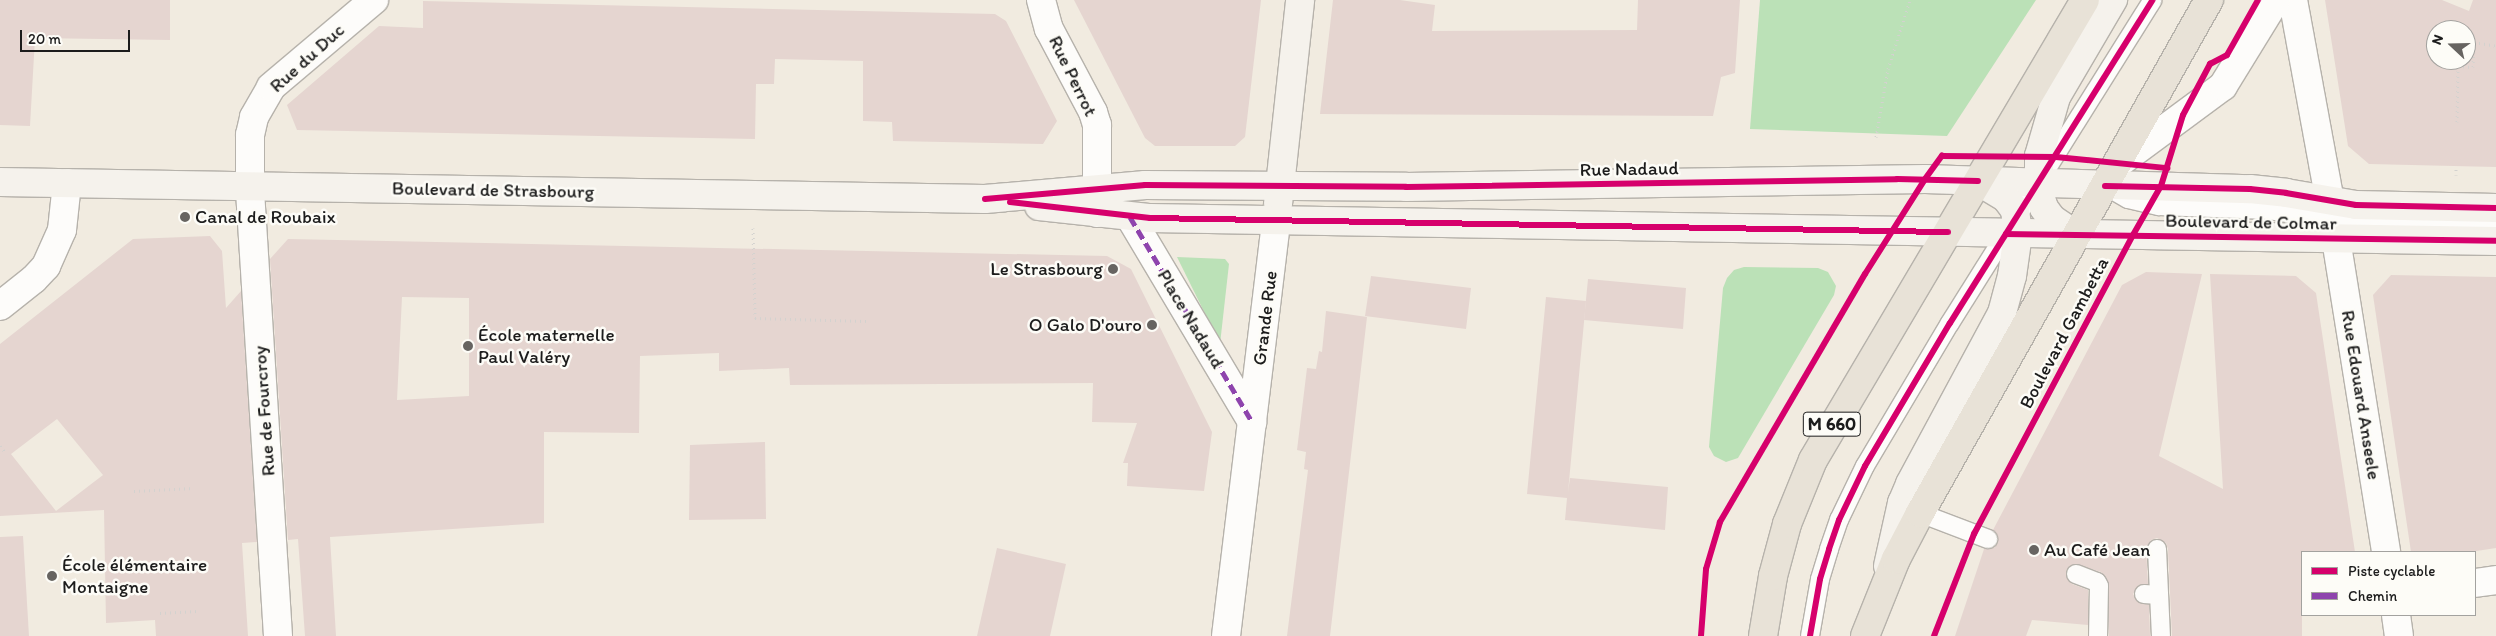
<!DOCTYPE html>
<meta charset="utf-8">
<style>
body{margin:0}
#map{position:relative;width:2496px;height:636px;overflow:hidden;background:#f1ebe0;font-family:Itim,sans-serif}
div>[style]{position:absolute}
.green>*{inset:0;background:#bbe1b7}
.building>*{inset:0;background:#e5d5d0}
.path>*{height:3px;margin-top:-1.5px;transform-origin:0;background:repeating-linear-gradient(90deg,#d3d2cf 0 1px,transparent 0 5px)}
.roads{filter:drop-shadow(1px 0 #b6b2ab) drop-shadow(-1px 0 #b6b2ab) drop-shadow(0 1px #b6b2ab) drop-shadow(0 -1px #b6b2ab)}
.lane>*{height:18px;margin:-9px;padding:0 9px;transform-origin:9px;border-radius:9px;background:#fdfcfa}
.street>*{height:28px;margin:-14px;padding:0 14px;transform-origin:14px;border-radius:14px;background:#fdfcfa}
.secondary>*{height:28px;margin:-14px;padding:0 14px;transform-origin:14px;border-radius:14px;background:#f5f2ec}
.primary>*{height:28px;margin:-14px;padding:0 14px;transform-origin:14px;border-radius:14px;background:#e8e2d7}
.quiet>*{height:5px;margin-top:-2.5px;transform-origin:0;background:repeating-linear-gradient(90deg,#8e44ad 0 10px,transparent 0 15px)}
.cycleway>*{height:6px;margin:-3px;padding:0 3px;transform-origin:3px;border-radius:3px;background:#d6006c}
.dots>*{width:14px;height:14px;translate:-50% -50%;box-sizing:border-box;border:2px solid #fdfcf7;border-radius:50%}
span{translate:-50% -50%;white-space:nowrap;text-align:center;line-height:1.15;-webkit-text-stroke:5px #fdfcf7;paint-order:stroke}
.shield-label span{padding:1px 4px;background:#fdfcf7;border:1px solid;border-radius:4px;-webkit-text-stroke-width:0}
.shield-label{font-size:18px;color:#1c1c1c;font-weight:700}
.street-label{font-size:19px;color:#1c1c1c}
.poi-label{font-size:19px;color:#1c1c1c}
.left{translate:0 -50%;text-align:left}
.right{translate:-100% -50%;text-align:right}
.legend{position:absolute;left:2301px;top:551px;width:175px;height:65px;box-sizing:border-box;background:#fdfcf7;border:1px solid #a3a29f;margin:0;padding:6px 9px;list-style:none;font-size:15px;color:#1c1c1c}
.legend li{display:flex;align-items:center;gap:10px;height:25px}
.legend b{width:25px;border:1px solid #a3a29f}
.north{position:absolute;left:2426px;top:20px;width:50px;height:50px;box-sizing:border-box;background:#fdfcf7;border:1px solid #a3a29f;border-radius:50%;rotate:291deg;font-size:14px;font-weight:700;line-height:20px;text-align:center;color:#1c1c1c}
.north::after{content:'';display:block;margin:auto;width:18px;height:22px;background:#676461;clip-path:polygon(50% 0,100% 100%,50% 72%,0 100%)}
.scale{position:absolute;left:20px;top:30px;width:110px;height:22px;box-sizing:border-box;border:2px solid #1c1c1c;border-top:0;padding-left:6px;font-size:15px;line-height:18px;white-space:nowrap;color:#1c1c1c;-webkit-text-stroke:4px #fdfcf7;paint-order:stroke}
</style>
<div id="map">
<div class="green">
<i style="clip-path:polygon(1760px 0,2036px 0,1947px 136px,1750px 129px)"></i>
<i style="clip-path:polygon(1177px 257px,1225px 259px,1229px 264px,1220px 344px)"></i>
<i style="clip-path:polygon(1744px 267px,1818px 268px,1828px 272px,1836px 286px,1834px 295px,1738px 458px,1726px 462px,1714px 456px,1709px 447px,1723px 288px,1727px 278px,1734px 270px)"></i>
</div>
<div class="building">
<i style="clip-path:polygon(0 0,170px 0,170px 40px,35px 38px,30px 126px,0 125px)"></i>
<i style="clip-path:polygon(1074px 0,1261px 0,1245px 137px,1235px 146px,1155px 146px,1145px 138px)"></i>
<i style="clip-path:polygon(1333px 0,1400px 0,1435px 5px,1432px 31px,1637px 30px,1638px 0,1740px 0,1735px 73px,1721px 77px,1713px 116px,1320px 114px)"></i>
<i style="clip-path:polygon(evenodd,2325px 0,2442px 0,2469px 11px,2473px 0,2496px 0,2496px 167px,2369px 164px,2348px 146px,2325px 0,2436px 30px,2466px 30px,2466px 60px,2436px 60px,2436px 30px)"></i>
<i style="clip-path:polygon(423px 1px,995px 14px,1006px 21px,1057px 121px,1043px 144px,893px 141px,892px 122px,863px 121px,863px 61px,775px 59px,774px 84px,756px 84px,755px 139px,297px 130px,287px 105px,379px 26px,423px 28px)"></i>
<i style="clip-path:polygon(evenodd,210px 236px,222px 251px,226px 308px,241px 291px,257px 542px,242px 543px,248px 636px,156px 636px,155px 620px,106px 623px,104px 510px,0 516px,0 344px,133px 239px,210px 236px,57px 419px,103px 475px,56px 511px,11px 454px,57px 419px)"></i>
<i style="clip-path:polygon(evenodd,288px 239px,1107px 256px,1131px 269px,1212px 432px,1204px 491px,1127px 486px,1128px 463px,1123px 463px,1137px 423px,1092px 422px,1093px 383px,790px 385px,789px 368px,719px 371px,719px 353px,640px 356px,639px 433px,544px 432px,544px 523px,330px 537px,336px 636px,305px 636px,298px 539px,288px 540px,270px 259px,288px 239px,402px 297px,469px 298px,469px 396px,397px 400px,402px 297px)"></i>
<i style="clip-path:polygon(2146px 272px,2202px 274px,2159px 456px,2223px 489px,2210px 274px,2296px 276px,2316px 293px,2355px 552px,2302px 552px,2302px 636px,2172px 636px,2168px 549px,2166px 543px,2157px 538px,2151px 540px,2146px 549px,2148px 584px,2139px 585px,2133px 594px,2138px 602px,2149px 605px,2150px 636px,2109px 636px,2108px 581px,2101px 572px,2075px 564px,2066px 570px,2066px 576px,2072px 584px,2088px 590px,2088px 625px,2032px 620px,2026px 636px,1955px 636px,1984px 549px,1994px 548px,1998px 542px,1998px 537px,1993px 530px,2122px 285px)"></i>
<i style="clip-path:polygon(2391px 275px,2496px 277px,2496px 548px,2470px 552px,2411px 552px,2373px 295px)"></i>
<i style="clip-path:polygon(1371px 276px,1471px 288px,1466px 329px,1365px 316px)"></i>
<i style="clip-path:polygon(1588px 279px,1686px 288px,1683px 329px,1584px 320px)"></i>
<i style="clip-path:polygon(1546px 297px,1586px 301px,1568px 492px,1570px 478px,1668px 487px,1665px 530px,1565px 520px,1567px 498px,1527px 494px)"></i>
<i style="clip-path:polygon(1326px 311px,1367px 317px,1330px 636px,1287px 636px,1308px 470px,1304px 469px,1306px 452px,1297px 450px,1307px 368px,1316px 369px,1319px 351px,1322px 352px)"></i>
<i style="clip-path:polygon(765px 442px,766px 519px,689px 520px,690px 445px)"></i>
<i style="clip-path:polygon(23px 536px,29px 636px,0 636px,0 537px)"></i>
<i style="clip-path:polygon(997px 548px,1066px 564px,1050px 636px,977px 636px)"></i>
</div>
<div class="path">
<i style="left:2457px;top:122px;width:56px;rotate:-89deg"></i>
<i style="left:2458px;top:66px;width:15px;rotate:4deg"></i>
<i style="left:2473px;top:67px;width:25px;rotate:-88deg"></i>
<i style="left:2474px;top:42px;width:22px;rotate:10deg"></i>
<i style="left:1876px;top:137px;width:69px;rotate:-80deg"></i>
<i style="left:1888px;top:69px;width:72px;rotate:-72.3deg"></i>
<i style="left:2456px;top:175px;width:9px;rotate:-90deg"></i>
<i style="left:753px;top:228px;width:90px;rotate:88.7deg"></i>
<i style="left:755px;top:318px;width:111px;rotate:1.5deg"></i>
<i style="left:0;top:446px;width:8px;rotate:50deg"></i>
<i style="left:134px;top:491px;width:60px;rotate:-2.9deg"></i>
<i style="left:160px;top:613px;width:38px;rotate:-3deg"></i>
</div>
<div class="roads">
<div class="lane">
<i style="left:2107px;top:187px;width:24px;rotate:30deg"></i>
<i style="left:2128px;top:199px;width:32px;rotate:13deg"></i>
<i style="left:2159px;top:206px;width:110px;rotate:2.1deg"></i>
<i style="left:2269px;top:210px;width:65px;rotate:8.9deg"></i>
<i style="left:2333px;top:220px;width:163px;rotate:1.4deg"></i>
<i style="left:1920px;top:513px;width:73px;rotate:20.9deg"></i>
<i style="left:2157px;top:549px;width:87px;rotate:87.4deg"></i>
<i style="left:2076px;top:574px;width:22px;rotate:21deg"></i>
<i style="left:2097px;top:582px;width:4px;rotate:63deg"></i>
<i style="left:2099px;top:586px;width:50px;rotate:91.1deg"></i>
<i style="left:2144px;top:594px;width:15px;rotate:4deg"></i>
<i style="left:1810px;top:636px;width:58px;rotate:-80deg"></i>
<i style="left:1820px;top:579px;width:31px;rotate:-73deg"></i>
<i style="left:1829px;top:549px;width:31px;rotate:-71deg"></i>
<i style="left:1839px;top:520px;width:60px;rotate:-64.3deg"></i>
<i style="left:1865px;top:466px;width:166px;rotate:-59.3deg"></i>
<i style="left:1950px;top:323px;width:381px;rotate:-57.9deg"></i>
</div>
<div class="street">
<i style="left:1041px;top:0;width:30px;rotate:75deg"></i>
<i style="left:1049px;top:29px;width:94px;rotate:62.1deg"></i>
<i style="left:1093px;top:112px;width:14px;rotate:73deg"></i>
<i style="left:1097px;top:125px;width:88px;rotate:90deg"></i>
<i style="left:2293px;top:0;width:205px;rotate:79.6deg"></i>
<i style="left:2119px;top:163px;width:129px;rotate:-36.5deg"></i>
<i style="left:2223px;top:86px;width:101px;rotate:-58.4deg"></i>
<i style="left:1130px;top:217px;width:239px;rotate:59.2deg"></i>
<i style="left:2336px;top:239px;width:317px;rotate:80.9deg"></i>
<i style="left:0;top:306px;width:43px;rotate:-38.5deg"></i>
<i style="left:34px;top:279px;width:18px;rotate:-47deg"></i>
<i style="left:46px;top:266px;width:39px;rotate:-66deg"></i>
<i style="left:62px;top:230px;width:47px;rotate:-83.9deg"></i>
<i style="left:2475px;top:583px;width:21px;rotate:-8deg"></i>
<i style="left:2396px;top:615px;width:21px;rotate:82deg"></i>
<i style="left:278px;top:636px;width:451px;rotate:-93.6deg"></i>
<i style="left:250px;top:186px;width:51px;rotate:-90deg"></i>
<i style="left:250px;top:135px;width:18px;rotate:-77deg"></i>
<i style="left:254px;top:117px;width:34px;rotate:-60deg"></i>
<i style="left:271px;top:87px;width:135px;rotate:-40.2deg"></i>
<i style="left:1226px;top:636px;width:419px;rotate:-83.1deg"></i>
</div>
<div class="secondary">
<i style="left:0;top:182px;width:985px;rotate:0.99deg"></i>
<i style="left:985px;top:199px;width:161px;rotate:-5deg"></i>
<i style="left:1145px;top:185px;width:261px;rotate:0.4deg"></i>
<i style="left:1406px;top:187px;width:519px;rotate:-0.88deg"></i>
<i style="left:1925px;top:179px;width:325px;rotate:1.8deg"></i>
<i style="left:2250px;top:189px;width:36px;rotate:6deg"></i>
<i style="left:2286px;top:193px;width:71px;rotate:9.7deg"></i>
<i style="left:2356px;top:205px;width:140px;rotate:1.2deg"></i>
<i style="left:1278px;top:204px;width:205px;rotate:-83.8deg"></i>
<i style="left:1039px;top:206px;width:112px;rotate:6.2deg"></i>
<i style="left:1150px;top:218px;width:1346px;rotate:0.98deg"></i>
<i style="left:2076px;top:235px;width:29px;rotate:-146deg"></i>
<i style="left:2052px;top:219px;width:14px;rotate:-126deg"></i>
<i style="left:2044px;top:208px;width:17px;rotate:-107deg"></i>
<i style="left:2039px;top:192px;width:36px;rotate:-90deg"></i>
<i style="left:2039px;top:156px;width:61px;rotate:-73.9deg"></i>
<i style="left:2056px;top:97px;width:113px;rotate:-59.6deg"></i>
<i style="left:1888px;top:566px;width:65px;rotate:-77.5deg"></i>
<i style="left:1902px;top:503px;width:21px;rotate:-67deg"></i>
<i style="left:1910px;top:484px;width:194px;rotate:-61.7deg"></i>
<i style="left:2002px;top:313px;width:38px;rotate:-75deg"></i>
<i style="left:2012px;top:276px;width:42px;rotate:-81.9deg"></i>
<i style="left:2018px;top:234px;width:24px;rotate:-97deg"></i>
<i style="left:2015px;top:210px;width:15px;rotate:-127deg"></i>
<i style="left:2006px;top:198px;width:33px;rotate:-149deg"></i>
</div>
<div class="primary">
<i style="left:1763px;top:636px;width:61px;rotate:-80.5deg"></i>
<i style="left:1773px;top:576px;width:54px;rotate:-74.9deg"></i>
<i style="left:1787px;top:524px;width:69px;rotate:-67.9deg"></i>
<i style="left:1813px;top:460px;width:534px;rotate:-59.4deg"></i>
<i style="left:1865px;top:636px;width:83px;rotate:-68.1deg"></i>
<i style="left:1896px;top:559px;width:52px;rotate:-62.4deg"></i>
<i style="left:1920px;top:513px;width:589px;rotate:-60.61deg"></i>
</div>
</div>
<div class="quiet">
<i style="left:1130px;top:217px;width:239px;rotate:59.2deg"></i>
</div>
<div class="cycleway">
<i style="left:2105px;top:186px;width:145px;rotate:1.2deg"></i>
<i style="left:2250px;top:189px;width:36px;rotate:6deg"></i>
<i style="left:2286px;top:193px;width:71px;rotate:9.7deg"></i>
<i style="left:2356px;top:205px;width:140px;rotate:1.2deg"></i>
<i style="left:985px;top:199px;width:161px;rotate:-5deg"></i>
<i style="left:1145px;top:185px;width:261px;rotate:0.4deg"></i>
<i style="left:1406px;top:187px;width:491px;rotate:-0.9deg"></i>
<i style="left:1897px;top:179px;width:81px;rotate:1.4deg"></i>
<i style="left:1010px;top:202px;width:141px;rotate:6.5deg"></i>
<i style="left:1150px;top:218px;width:798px;rotate:1.01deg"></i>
<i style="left:2006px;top:234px;width:490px;rotate:0.8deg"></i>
<i style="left:1701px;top:636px;width:67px;rotate:-85.7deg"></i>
<i style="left:1706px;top:569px;width:49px;rotate:-73.4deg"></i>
<i style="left:1720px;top:522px;width:287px;rotate:-59.7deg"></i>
<i style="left:1865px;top:274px;width:112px;rotate:-57.7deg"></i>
<i style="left:1925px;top:179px;width:29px;rotate:-54deg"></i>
<i style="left:1942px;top:156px;width:114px;rotate:0.5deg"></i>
<i style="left:2056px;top:157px;width:112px;rotate:5.7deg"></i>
<i style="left:1810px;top:636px;width:58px;rotate:-80deg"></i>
<i style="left:1820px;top:579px;width:31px;rotate:-73deg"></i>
<i style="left:1829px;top:549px;width:31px;rotate:-71deg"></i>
<i style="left:1839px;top:520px;width:60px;rotate:-64.3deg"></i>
<i style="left:1865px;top:466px;width:166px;rotate:-59.3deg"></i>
<i style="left:1950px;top:323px;width:381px;rotate:-57.9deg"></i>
<i style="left:1934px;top:636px;width:110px;rotate:-68.6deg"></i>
<i style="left:1974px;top:534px;width:339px;rotate:-62deg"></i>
<i style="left:2133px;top:235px;width:56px;rotate:-60.3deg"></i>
<i style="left:2161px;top:186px;width:74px;rotate:-72.8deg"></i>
<i style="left:2183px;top:115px;width:58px;rotate:-62.1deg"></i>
<i style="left:2210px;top:64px;width:19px;rotate:-28deg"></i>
<i style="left:2227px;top:55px;width:63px;rotate:-60.6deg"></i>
</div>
<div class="dots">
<i style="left:185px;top:217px;background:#676461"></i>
<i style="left:1113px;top:269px;background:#676461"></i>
<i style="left:1152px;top:325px;background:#676461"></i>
<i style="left:468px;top:346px;background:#676461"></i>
<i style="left:2034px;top:550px;background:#676461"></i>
<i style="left:52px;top:576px;background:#676461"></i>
</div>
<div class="shield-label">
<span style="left:1832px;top:424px">M 660</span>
</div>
<div class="street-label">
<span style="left:307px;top:58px;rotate:-42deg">Rue du Duc</span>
<span style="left:1073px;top:76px;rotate:64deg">Rue Perrot</span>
<span style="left:1629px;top:169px;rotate:-1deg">Rue Nadaud</span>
<span style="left:493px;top:190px;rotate:1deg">Boulevard de Strasbourg</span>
<span style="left:2251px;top:222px;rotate:1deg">Boulevard de Colmar</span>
<span style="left:1265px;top:318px;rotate:-83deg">Grande Rue</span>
<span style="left:1191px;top:319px;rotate:59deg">Place Nadaud</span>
<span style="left:2064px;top:333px;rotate:-62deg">Boulevard Gambetta</span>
<span style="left:2361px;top:395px;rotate:81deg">Rue Edouard Anseele</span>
<span style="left:264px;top:411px;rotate:-94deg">Rue de Fourcroy</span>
</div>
<div class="poi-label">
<span class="left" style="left:195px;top:217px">Canal de Roubaix</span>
<span class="right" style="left:1103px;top:269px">Le Strasbourg</span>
<span class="right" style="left:1142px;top:325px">O Galo D'ouro</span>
<span class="left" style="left:478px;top:346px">École maternelle<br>Paul Valéry</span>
<span class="left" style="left:2044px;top:550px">Au Café Jean</span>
<span class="left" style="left:62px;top:576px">École élémentaire<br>Montaigne</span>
</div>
<ul class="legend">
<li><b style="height:6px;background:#d6006c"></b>Piste cyclable</li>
<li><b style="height:6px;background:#8e44ad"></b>Chemin</li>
</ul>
<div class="north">N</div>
<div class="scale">20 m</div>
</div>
